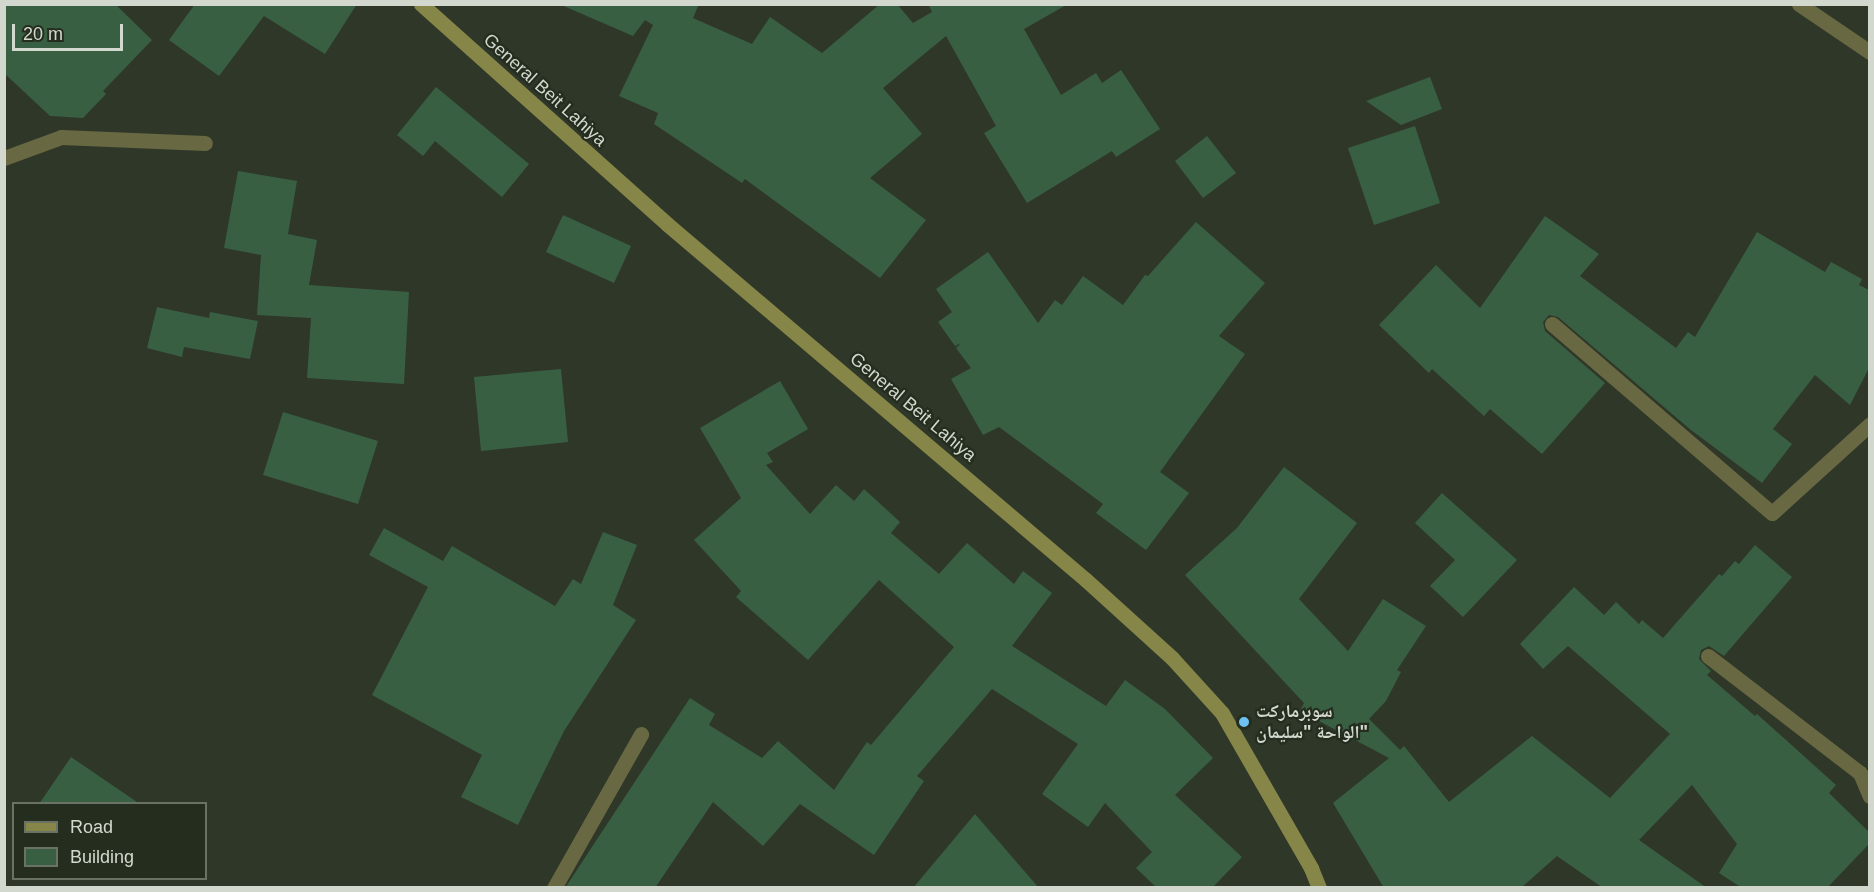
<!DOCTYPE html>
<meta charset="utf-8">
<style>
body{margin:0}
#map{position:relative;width:1874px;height:892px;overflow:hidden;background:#2f3728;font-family:Helvetica,"Noto Naskh Arabic",sans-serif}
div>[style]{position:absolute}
.building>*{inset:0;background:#395f43}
.lane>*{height:15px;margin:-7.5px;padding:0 7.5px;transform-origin:7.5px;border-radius:7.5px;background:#686943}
.street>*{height:15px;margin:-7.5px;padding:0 7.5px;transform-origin:7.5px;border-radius:7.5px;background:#686943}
.secondary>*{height:15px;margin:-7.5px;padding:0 7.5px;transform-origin:7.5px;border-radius:7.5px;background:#858648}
.dots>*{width:16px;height:16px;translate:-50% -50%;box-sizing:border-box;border:3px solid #252d1f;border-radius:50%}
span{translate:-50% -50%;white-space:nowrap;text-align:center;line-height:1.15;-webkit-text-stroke:4.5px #252d1f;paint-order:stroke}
.street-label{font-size:18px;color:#d2d8ce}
.poi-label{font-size:18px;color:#d2d8ce;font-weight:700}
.left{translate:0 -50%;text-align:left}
.frame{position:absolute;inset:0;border:6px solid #d2d8ce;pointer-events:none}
.legend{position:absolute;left:12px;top:802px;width:195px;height:78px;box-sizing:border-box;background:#252d1f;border:2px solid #6a7165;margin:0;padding:8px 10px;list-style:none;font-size:18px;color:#d2d8ce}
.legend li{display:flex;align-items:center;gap:12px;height:30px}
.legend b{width:30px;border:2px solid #6a7165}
.scale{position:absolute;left:12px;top:24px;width:111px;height:27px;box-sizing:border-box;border:3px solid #d2d8ce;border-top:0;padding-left:8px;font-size:18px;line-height:21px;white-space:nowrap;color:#d2d8ce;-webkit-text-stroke:4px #252d1f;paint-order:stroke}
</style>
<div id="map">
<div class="building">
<i style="clip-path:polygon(4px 4px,115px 4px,152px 40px,103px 91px,106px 94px,83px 118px,50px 116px,4px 73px)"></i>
<i style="clip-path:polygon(195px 4px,357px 4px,325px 54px,264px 16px,219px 76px,169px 40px)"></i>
<i style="clip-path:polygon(559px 4px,699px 4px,693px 18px,752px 44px,770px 17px,822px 53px,880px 4px,897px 4px,913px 23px,932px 12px,928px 4px,1068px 4px,1024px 29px,1061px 95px,1096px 73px,1102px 83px,1121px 70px,1160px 129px,1116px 157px,1112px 151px,1027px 203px,984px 133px,996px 126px,946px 36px,883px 88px,922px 134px,870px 178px,926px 220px,880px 278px,745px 179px,742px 183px,654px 124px,658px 113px,619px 96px,653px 25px,645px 20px,633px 36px)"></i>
<i style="clip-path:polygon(1430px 77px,1442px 109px,1401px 125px,1366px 101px)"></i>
<i style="clip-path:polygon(436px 87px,529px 164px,502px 197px,435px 141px,423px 156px,397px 135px)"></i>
<i style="clip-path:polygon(1415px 126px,1440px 203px,1374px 225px,1348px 148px)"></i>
<i style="clip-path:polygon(1207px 136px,1236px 173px,1203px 198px,1175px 161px)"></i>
<i style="clip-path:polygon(238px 171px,297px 181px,288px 234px,317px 240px,309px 285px,409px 292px,404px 384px,307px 378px,311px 318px,257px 315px,261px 255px,224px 248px)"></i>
<i style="clip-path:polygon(563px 215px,631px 246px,614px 283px,546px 252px)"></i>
<i style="clip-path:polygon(1545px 216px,1599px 254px,1580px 276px,1676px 348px,1688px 332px,1695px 337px,1757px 232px,1825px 272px,1831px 262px,1862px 279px,1859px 285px,1869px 290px,1869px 368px,1850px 405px,1815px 375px,1773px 429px,1792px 444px,1762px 483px,1691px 430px,1558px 317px,1549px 315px,1543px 322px,1545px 331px,1605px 383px,1542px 454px,1490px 409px,1484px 416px,1432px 369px,1429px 373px,1379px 325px,1436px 265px,1480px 308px)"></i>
<i style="clip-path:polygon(1196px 222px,1265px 283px,1219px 336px,1245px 354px,1160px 472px,1189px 493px,1146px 550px,1096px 513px,1103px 504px,999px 427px,983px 435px,951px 379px,971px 368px,956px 348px,961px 343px,955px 346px,938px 322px,952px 312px,936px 289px,988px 252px,1038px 323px,1055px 300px,1062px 305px,1083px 276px,1123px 305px,1145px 275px,1148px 276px)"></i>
<i style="clip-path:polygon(157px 307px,209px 318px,210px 312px,258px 321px,250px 359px,184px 347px,182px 357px,147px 348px)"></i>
<i style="clip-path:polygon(561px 369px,568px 442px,481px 451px,474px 377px)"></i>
<i style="clip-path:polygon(780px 381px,808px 429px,767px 453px,773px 462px,766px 465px,810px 514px,836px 485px,854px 501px,864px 489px,900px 522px,891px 533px,939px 574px,967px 543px,1014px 584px,1023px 571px,1052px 593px,1012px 646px,1106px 706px,1125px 680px,1165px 709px,1213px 758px,1175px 795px,1242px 857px,1212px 888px,1157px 888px,1136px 868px,1152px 852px,1105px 803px,1088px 827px,1042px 794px,1078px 744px,992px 689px,917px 776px,924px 781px,874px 855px,800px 804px,763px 846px,713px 802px,655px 888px,565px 888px,690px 698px,715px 714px,709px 725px,762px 758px,778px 741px,834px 790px,867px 742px,871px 745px,954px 647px,879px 580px,808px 660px,736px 597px,741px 591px,694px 540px,741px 498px,700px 428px)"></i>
<i style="clip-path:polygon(283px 412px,378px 441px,358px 504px,263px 475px)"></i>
<i style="clip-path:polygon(1284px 467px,1357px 523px,1299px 599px,1348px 651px,1383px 599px,1426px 626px,1397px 670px,1401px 672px,1386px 701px,1369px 719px,1400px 750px,1404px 746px,1449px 802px,1532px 736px,1610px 798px,1670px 734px,1568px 646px,1543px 669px,1520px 644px,1574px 587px,1604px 615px,1616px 602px,1639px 624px,1642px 620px,1663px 638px,1719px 574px,1722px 576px,1735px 561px,1739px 564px,1755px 545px,1792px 577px,1724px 656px,1709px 646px,1701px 650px,1699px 659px,1711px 671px,1707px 675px,1755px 716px,1757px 714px,1836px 785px,1829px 793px,1869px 832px,1869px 844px,1827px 888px,1742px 888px,1719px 873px,1737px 844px,1692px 785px,1639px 840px,1707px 888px,1603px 888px,1557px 856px,1521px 888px,1384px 888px,1333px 803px,1389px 758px,1300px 711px,1304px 703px,1185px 575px,1237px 528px)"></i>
<i style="clip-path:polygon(1442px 493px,1517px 560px,1463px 617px,1430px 586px,1455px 560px,1415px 523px)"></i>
<i style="clip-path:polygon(384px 528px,443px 561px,452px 546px,555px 606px,573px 579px,581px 584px,603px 532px,637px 545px,613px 605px,636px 620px,564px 731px,518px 825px,461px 797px,482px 755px,372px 695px,428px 587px,369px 555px)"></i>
<i style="clip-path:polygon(71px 757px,140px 804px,39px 804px)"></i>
<i style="clip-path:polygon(975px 814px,1039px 888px,913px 888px)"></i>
</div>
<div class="lane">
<i style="left:1799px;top:4px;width:86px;rotate:34.1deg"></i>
<i style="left:4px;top:158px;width:61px;rotate:-20.2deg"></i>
<i style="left:61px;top:137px;width:144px;rotate:2.4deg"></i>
<i style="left:1552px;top:324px;width:290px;rotate:40.7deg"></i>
<i style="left:1772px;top:513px;width:132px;rotate:-42.2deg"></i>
<i style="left:554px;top:888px;width:177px;rotate:-60.5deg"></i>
</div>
<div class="street">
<i style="left:1708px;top:656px;width:192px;rotate:37.6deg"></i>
<i style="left:1860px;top:773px;width:25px;rotate:67deg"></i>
</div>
<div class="secondary">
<i style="left:421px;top:4px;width:330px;rotate:41.8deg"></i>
<i style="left:667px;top:224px;width:550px;rotate:40.35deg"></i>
<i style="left:1086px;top:580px;width:116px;rotate:42.2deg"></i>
<i style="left:1172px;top:658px;width:74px;rotate:47.7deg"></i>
<i style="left:1222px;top:713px;width:179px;rotate:60.1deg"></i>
<i style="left:1311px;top:868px;width:22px;rotate:68deg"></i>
</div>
<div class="dots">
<i style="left:1244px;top:722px;background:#6ec2f3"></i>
</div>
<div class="street-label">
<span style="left:545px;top:90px;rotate:42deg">General Beit Lahiya</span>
<span style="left:913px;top:407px;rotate:40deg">General Beit Lahiya</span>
</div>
<div class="poi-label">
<span class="left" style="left:1256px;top:722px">سوبرماركت<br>الواحة "سليمان"</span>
</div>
<div class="frame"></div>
<ul class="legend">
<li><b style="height:8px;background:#858648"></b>Road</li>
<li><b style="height:16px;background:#395f43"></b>Building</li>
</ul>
<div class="scale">20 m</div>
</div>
